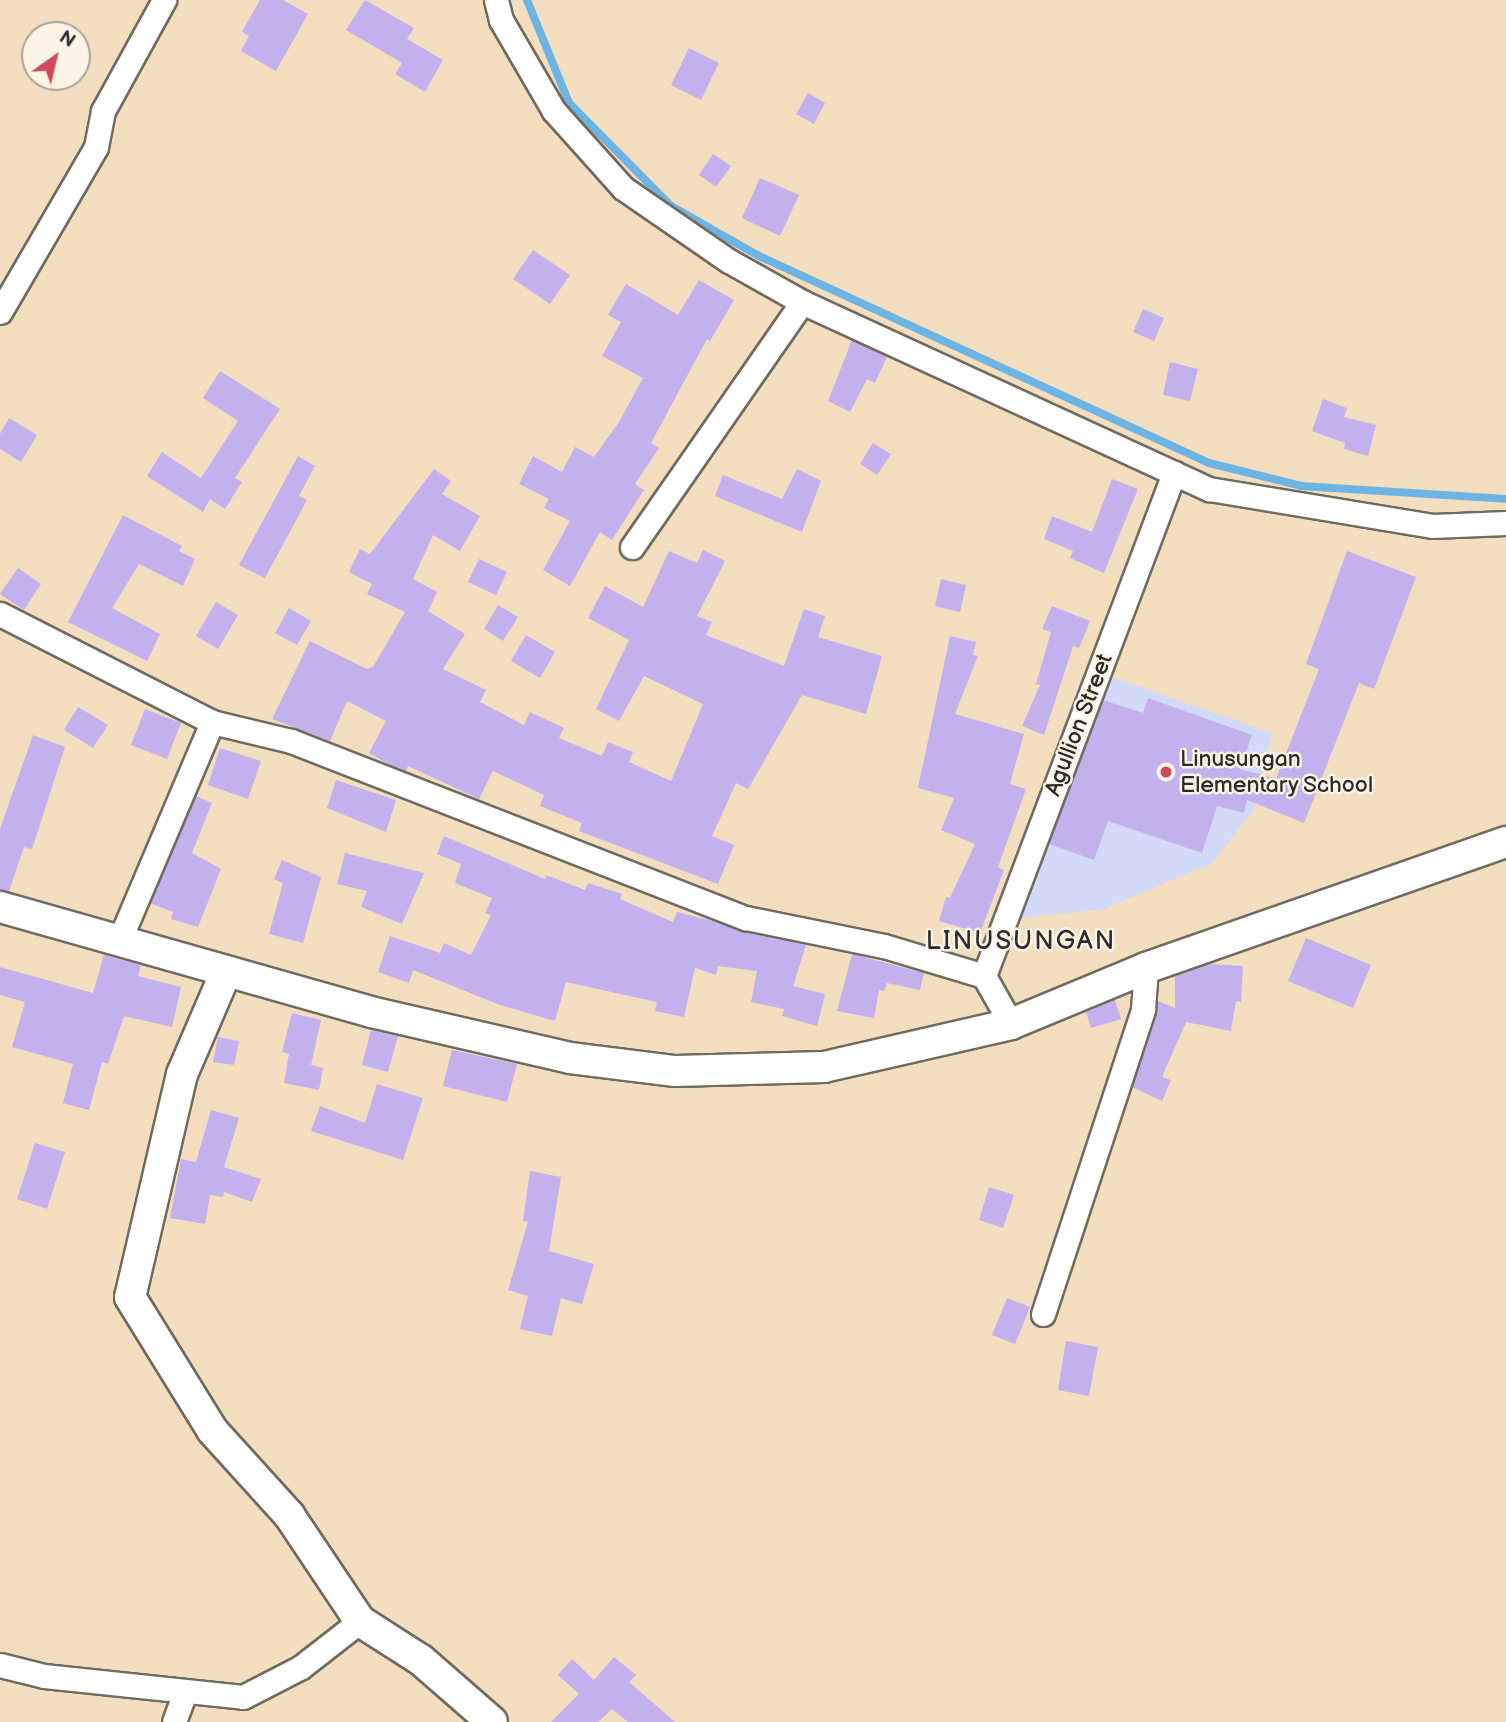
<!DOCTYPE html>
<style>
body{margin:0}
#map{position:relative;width:1506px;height:1722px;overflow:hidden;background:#f3dec0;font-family:"Balsamiq Sans",sans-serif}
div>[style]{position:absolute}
.built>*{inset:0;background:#d2d9f9}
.stream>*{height:8px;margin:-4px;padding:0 4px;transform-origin:4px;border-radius:4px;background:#6cb4e4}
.building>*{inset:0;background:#c2b1ed}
.roads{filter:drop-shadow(2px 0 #716a5f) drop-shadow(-2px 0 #716a5f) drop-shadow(0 2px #716a5f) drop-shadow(0 -2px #716a5f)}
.minor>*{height:23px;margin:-11.5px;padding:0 11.5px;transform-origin:11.5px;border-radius:11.5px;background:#fff}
.tertiary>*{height:30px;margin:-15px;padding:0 15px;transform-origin:15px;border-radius:15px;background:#fff}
.dots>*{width:19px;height:19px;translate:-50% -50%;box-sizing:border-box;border:4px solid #fcf5e5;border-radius:50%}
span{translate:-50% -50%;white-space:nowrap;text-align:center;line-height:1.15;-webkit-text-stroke:5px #fcf5e5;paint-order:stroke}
.street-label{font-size:23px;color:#2b2b2b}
.poi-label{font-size:23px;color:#2b2b2b}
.left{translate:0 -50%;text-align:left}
.quarter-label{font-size:26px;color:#2b2b2b;letter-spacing:2px}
.north{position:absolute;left:21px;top:21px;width:70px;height:70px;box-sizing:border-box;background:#fcf5e5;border:2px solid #a8a49b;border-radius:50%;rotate:34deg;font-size:19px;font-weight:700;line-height:28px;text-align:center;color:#2b2b2b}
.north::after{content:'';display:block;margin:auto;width:24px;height:32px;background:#d1495b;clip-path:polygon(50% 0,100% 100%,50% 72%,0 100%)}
</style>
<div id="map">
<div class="built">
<i style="clip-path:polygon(1103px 674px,1272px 733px,1253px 811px,1212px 863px,1104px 909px,1020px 918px)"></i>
</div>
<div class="stream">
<i style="left:527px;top:0;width:111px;rotate:67.8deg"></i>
<i style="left:569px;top:103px;width:145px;rotate:45.3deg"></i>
<i style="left:671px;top:206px;width:101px;rotate:29.6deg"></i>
<i style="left:759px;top:256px;width:495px;rotate:24.7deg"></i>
<i style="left:1209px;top:463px;width:95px;rotate:14deg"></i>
<i style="left:1301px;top:486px;width:205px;rotate:3.6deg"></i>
</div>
<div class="building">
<i style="clip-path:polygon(260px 0,283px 0,308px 14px,276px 71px,241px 51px,249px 36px,242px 32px)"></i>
<i style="clip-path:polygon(365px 0,414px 28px,407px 39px,443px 60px,425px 92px,395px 74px,402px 63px,346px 30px)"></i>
<i style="clip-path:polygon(689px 48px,719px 63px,701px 100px,671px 85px)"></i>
<i style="clip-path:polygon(808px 93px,825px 103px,814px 124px,796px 114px)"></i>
<i style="clip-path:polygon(713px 154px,731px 166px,716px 187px,699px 175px)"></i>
<i style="clip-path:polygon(760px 178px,799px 195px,780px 236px,742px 218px)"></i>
<i style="clip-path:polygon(533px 250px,570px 275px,550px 304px,513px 279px)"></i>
<i style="clip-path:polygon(699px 280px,734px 300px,710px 341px,707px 339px,651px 443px,659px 448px,635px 484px,644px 490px,612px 540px,600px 532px,570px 586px,543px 570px,570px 521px,544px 508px,549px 499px,519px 484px,533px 456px,562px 472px,575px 447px,594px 457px,619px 422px,643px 378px,602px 356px,621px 322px,608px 315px,626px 284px,678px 315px)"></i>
<i style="clip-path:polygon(1143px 309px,1164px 318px,1154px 341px,1133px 332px)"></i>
<i style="clip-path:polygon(852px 340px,887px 357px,875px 383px,867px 379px,850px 412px,828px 401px)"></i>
<i style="clip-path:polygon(1170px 362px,1198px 369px,1190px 401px,1163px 395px)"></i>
<i style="clip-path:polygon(220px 371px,280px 409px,235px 478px,242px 482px,225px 509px,210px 499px,203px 512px,147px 476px,162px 452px,201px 478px,238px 421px,203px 398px)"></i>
<i style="clip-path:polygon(1323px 399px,1347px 408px,1344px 417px,1376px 425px,1368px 456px,1344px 449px,1345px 443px,1312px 431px)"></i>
<i style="clip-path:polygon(9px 418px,37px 435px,21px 462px,0 449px,0 434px)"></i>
<i style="clip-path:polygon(873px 443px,891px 454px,877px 475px,860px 464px)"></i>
<i style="clip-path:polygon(298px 456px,315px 466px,299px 496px,307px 500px,265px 578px,239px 565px)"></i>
<i style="clip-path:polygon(434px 469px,451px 481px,442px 494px,480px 516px,460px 551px,433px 535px,413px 579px,437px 592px,428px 611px,465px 634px,443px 669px,486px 690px,480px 702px,524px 725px,530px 712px,564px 728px,559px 738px,602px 756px,608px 742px,633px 752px,629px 762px,671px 781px,703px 704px,644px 676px,619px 721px,596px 709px,629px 640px,588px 618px,605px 586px,643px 607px,669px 551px,697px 563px,703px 550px,725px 561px,697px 616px,712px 622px,706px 635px,784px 666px,804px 609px,825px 616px,818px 637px,882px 656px,866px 714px,802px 695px,748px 789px,736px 783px,712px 836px,734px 845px,718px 884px,579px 831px,582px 823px,540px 806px,544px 795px,493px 771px,479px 799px,408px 766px,406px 771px,390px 765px,369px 753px,386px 721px,347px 701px,330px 741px,272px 719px,310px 641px,367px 669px,373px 667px,405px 612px,367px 594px,372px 584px,349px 572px,360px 549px,370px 554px)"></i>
<i style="clip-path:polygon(797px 469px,821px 481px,802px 532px,715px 496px,723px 475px,782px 499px)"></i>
<i style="clip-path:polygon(1112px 479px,1138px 489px,1104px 573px,1070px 558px,1073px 551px,1044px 539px,1052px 516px,1092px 532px)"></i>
<i style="clip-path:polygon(123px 515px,182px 546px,179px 551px,195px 559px,183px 586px,139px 564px,112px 608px,160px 634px,147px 661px,68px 622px)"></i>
<i style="clip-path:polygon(1347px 551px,1416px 577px,1374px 689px,1359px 683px,1304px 823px,1247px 800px,1244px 813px,1217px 806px,1202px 853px,1108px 821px,1094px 860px,1049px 844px,1103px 700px,1143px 713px,1148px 698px,1252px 735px,1240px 769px,1276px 779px,1319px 669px,1306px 664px)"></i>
<i style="clip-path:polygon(479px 559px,507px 572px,496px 595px,468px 582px)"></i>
<i style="clip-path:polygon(18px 568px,41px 584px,24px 610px,0 594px)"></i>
<i style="clip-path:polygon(941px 579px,966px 585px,960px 612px,935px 606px)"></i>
<i style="clip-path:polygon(216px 602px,238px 615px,218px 649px,196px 636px)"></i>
<i style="clip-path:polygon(498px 605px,518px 617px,503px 641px,484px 629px)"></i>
<i style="clip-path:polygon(1052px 606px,1090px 621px,1079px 648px,1073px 646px,1044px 735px,1022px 726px,1040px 685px,1036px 684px,1051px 632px,1042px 629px)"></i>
<i style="clip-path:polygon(289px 608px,311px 621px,297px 645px,275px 633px)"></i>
<i style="clip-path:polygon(526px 635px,555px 652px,540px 678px,511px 661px)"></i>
<i style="clip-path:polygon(950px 636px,976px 642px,973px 655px,978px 656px,955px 714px,1024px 734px,1010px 784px,1026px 789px,998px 867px,1004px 870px,980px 933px,939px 921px,946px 897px,950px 898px,975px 844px,941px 830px,954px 798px,918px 788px)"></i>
<i style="clip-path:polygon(78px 707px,108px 725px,93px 748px,64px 730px)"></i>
<i style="clip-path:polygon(145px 709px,181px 723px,167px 759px,131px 745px)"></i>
<i style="clip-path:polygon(33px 735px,65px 747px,32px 849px,24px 847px,9px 891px,0 890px,0 829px)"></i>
<i style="clip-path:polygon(220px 748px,261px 761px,248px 799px,208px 785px)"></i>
<i style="clip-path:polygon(336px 780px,396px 800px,386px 832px,327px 808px)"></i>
<i style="clip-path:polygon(196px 796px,212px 803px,192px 853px,221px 869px,198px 927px,171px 919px,173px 912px,150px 903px)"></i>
<i style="clip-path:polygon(444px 836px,545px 879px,546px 875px,585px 890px,588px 883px,622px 894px,620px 899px,673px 922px,677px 912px,806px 945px,793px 986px,825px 994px,817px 1026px,782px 1016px,784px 1009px,751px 1002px,757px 971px,718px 966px,716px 975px,695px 968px,684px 1017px,655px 1011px,657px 1002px,566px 982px,555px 1021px,500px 1005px,413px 970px,409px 983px,378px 972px,390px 936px,440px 953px,444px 943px,471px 955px,491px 915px,485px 913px,492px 898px,455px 883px,461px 864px,437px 854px)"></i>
<i style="clip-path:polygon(345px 853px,424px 873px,402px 924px,361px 907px,367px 891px,337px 884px)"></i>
<i style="clip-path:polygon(282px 860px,321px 877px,303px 943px,269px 934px,283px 883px,274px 879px)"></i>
<i style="clip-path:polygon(1306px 938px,1371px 965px,1353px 1008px,1288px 981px)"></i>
<i style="clip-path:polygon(852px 954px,924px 973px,920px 990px,887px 983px,884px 991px,879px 990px,874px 1018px,837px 1011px)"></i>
<i style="clip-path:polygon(104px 955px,141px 965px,138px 976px,181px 987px,172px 1027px,124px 1016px,108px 1064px,102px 1062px,89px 1110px,63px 1103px,73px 1064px,12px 1047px,25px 1002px,0 995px,0 967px,93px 993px)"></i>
<i style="clip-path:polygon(1210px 964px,1243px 966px,1241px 1002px,1236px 1001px,1231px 1031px,1186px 1022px,1162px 1077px,1171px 1080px,1162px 1101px,1132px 1087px,1158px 1001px,1175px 1008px,1175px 976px)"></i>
<i style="clip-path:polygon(1115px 1000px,1121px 1019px,1091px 1028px,1086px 1012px)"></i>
<i style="clip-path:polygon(292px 1013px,321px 1020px,311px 1065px,323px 1068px,319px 1090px,284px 1083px,289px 1054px,282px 1052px)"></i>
<i style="clip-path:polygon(371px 1030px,398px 1036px,388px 1072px,362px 1065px)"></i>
<i style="clip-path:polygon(218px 1037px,239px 1041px,234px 1065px,213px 1062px)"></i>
<i style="clip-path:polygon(452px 1050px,517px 1064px,507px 1102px,443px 1086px)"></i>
<i style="clip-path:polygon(377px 1084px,423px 1098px,403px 1160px,311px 1131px,320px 1106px,365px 1123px)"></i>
<i style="clip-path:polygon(211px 1110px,239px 1118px,224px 1167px,261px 1179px,252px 1202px,224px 1192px,223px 1197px,210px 1195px,205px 1224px,170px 1218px,181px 1159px,196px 1162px)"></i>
<i style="clip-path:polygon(35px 1143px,65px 1152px,47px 1209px,17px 1199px)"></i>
<i style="clip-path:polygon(530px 1171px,561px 1177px,549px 1251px,594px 1264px,582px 1304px,561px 1298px,552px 1336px,520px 1329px,528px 1296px,508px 1290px,528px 1222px,523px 1221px)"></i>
<i style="clip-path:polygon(989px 1187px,1014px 1195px,1003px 1228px,979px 1220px)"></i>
<i style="clip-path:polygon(1007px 1298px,1030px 1307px,1015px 1344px,992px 1335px)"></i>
<i style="clip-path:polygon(1066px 1341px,1098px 1347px,1089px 1396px,1058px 1390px)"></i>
<i style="clip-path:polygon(614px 1657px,636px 1675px,629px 1682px,675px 1722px,628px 1722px,612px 1709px,598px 1722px,551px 1722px,579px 1694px,558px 1675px,572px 1659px,594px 1680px)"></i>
</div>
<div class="roads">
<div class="minor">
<i style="left:496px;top:0;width:21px;rotate:76deg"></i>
<i style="left:501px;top:20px;width:105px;rotate:59.8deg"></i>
<i style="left:554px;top:111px;width:103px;rotate:48.1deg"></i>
<i style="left:623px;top:188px;width:129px;rotate:34.6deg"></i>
<i style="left:729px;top:261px;width:84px;rotate:29.3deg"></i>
<i style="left:802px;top:302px;width:448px;rotate:24.7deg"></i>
<i style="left:1209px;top:489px;width:226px;rotate:9.4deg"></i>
<i style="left:1432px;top:526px;width:74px;rotate:-2.3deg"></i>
<i style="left:0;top:312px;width:191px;rotate:-59.8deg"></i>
<i style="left:96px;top:147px;width:37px;rotate:-79deg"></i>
<i style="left:103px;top:111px;width:127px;rotate:-61.2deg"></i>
<i style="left:632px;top:547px;width:298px;rotate:-55.2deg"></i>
<i style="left:0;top:614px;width:238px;rotate:27deg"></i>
<i style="left:212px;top:722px;width:81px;rotate:13.5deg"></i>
<i style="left:291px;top:741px;width:488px;rotate:21.3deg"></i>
<i style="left:746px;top:918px;width:141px;rotate:11.5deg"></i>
<i style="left:884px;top:946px;width:104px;rotate:16.7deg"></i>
<i style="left:984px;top:976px;width:55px;rotate:60.6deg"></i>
<i style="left:120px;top:939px;width:236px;rotate:-67deg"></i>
<i style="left:984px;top:976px;width:538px;rotate:-69.31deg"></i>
<i style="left:1043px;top:1314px;width:321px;rotate:-71.8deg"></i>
<i style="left:1143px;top:1009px;width:41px;rotate:-85.8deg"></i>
<i style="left:0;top:1665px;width:45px;rotate:14deg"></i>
<i style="left:44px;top:1676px;width:200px;rotate:6deg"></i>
<i style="left:243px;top:1697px;width:65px;rotate:-27.3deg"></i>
<i style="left:301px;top:1667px;width:75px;rotate:-37.9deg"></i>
<i style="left:174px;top:1722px;width:33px;rotate:-70deg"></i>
</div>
<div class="tertiary">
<i style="left:0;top:907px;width:386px;rotate:15.8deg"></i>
<i style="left:371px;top:1012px;width:204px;rotate:13deg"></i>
<i style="left:570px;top:1058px;width:106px;rotate:7.1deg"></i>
<i style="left:675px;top:1071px;width:149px;rotate:-1.5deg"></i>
<i style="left:824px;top:1067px;width:192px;rotate:-12.9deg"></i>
<i style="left:1011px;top:1024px;width:146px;rotate:-22.5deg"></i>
<i style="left:1146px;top:968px;width:381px;rotate:-19.3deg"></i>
<i style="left:226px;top:972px;width:111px;rotate:113.3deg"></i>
<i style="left:182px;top:1074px;width:229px;rotate:103.1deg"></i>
<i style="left:130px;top:1297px;width:156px;rotate:58.3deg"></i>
<i style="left:212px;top:1430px;width:115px;rotate:47.8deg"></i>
<i style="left:289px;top:1515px;width:128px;rotate:56.2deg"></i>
<i style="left:360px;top:1621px;width:72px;rotate:32.6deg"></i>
<i style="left:421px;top:1660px;width:94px;rotate:41.1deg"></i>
</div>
</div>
<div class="dots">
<i style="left:1166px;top:772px;background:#d1495b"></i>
</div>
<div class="street-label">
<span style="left:1079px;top:725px;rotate:-69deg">Agullion Street</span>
</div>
<div class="poi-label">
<span class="left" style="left:1180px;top:772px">Linusungan<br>Elementary School</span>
</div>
<div class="quarter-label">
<span style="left:1021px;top:942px">LINUSUNGAN</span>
</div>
<div class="north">N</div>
</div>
